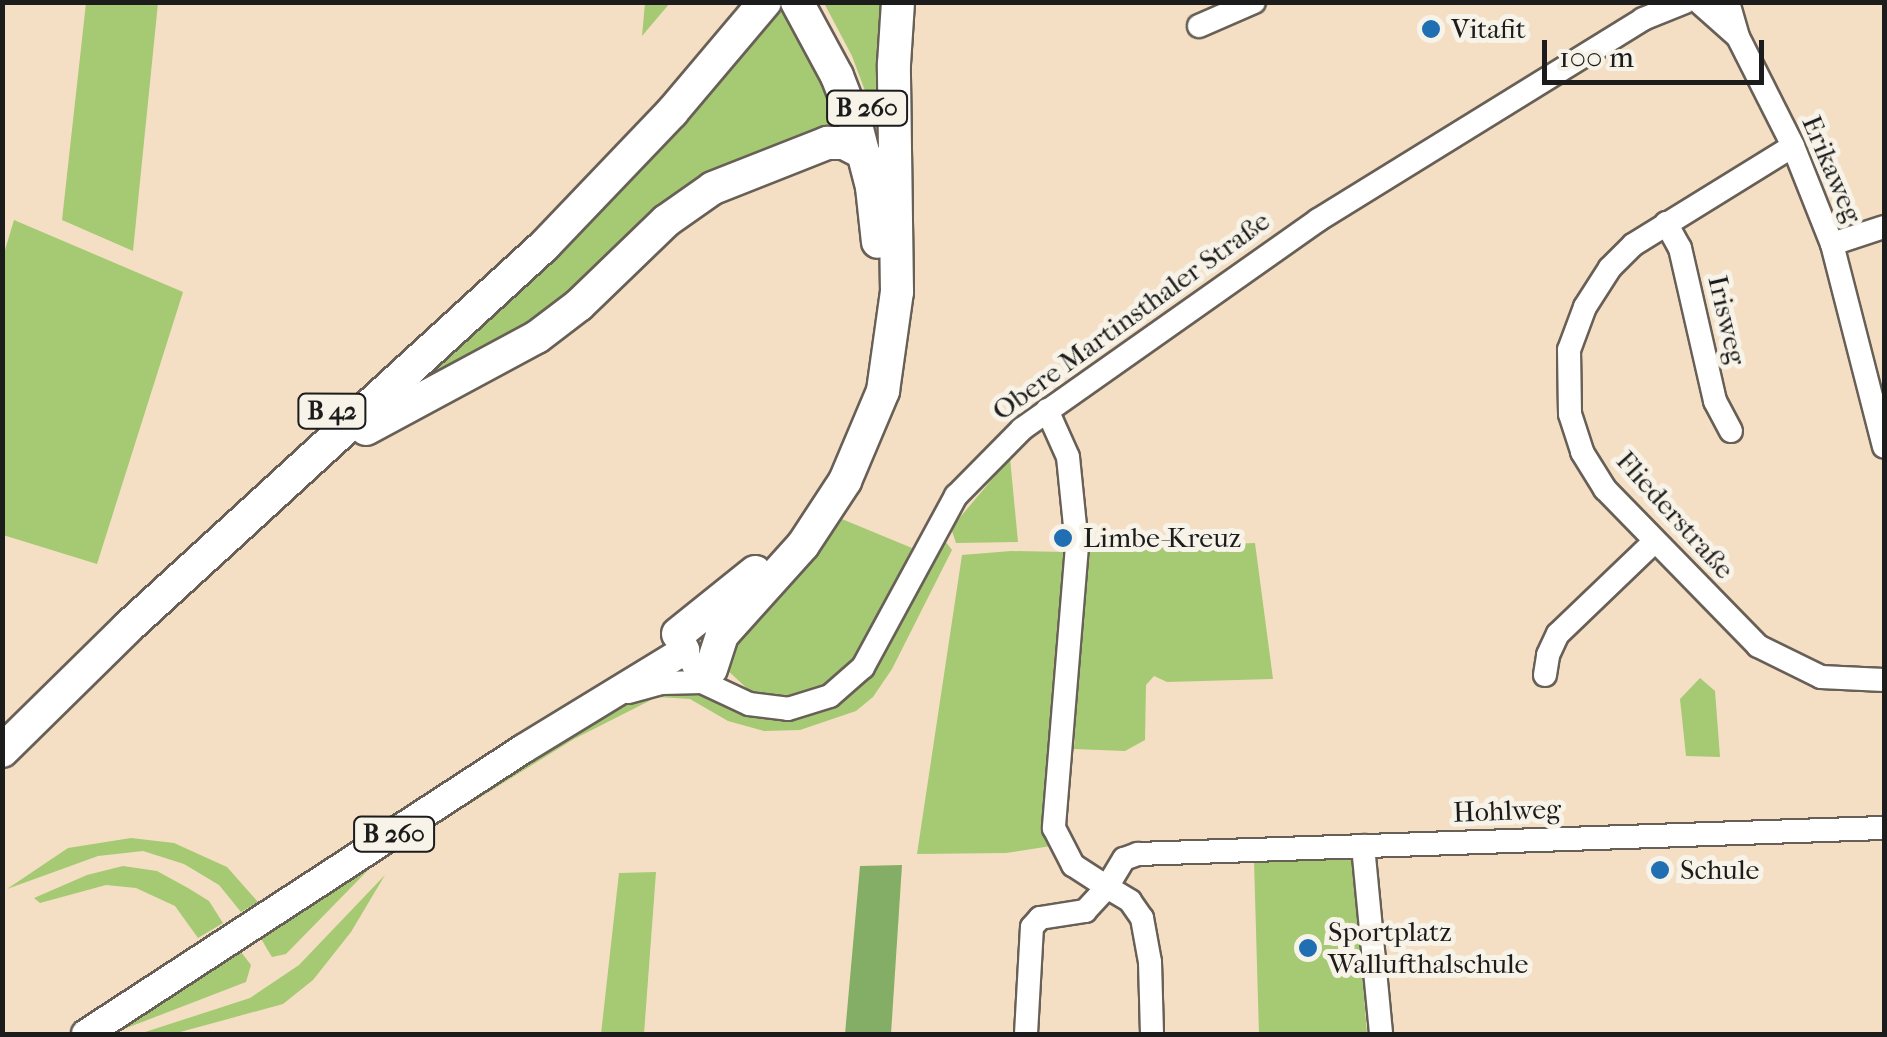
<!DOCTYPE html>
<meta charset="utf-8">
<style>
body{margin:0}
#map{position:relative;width:1887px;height:1037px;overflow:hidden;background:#f4dfc4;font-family:"IM FELL French Canon",serif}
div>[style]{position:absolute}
.green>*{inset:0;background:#a5ca73}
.forest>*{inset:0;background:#84ae65}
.roads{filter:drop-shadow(2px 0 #686057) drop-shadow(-2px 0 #686057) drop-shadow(0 2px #686057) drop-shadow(0 -2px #686057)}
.minor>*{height:22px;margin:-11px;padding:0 11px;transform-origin:11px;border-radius:11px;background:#fff}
.major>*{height:28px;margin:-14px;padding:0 14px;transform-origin:14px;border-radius:14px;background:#fff}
.highway>*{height:32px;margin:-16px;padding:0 16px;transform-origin:16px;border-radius:16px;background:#fff}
.dots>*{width:28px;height:28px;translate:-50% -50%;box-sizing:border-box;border:5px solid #f7f3e8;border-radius:50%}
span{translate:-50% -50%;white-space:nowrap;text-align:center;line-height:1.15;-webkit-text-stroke:10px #f7f3e8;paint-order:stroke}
.shield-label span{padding:2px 8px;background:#f7f3e8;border:2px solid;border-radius:8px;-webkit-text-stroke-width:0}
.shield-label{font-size:25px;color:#1c1c1c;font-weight:700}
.poi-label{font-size:28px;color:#1c1c1c}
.left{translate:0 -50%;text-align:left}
.street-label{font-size:28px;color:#1c1c1c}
.frame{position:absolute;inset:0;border:5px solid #1c1c1c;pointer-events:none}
.scale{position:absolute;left:1542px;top:40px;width:222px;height:45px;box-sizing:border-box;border:5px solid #1c1c1c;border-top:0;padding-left:12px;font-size:30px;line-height:35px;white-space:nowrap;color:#1c1c1c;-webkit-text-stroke:8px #f7f3e8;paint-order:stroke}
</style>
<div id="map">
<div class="green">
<i style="clip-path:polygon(86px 3px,158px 3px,133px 251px,62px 220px)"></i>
<i style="clip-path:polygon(645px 3px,670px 3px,642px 36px)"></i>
<i style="clip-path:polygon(778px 3px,793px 3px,853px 138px,810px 141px,571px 303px,407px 396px,438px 356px)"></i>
<i style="clip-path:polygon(824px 3px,892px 3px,886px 147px,852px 56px)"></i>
<i style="clip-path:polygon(14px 220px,183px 292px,97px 564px,3px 535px,2px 260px)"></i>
<i style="clip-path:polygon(1010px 458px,1018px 542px,956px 543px,951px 528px)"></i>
<i style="clip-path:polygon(837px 517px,912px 548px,871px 634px,857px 657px,820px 688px,787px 699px,753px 694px,724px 667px,725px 642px)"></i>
<i style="clip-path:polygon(939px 533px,952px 550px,892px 669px,873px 697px,856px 711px,800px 730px,764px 731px,728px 721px,690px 699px,657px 697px,574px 739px,376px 862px,286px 954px,272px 957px,267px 949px,258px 933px,344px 875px,616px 708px,651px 691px,682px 687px,743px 713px,826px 705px)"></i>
<i style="clip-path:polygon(1255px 543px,1273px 679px,1167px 682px,1154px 676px,1146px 685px,1145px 740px,1125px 751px,1074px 749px,1085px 553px,1090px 549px)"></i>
<i style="clip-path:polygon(1011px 551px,1066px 552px,1051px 846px,1006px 853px,917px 854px,962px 555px)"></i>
<i style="clip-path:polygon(1700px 678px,1715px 691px,1720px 757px,1686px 756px,1680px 699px)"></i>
<i style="clip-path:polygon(131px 838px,174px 843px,227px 867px,258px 902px,241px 912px,219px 885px,184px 864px,143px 851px,98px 856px,7px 889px,68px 848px)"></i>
<i style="clip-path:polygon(1353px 855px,1367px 1034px,1259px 1034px,1254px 861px)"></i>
<i style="clip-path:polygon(123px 866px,157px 871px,188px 888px,209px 901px,223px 923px,198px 938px,175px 906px,136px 888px,106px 885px,40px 903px,34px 898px,87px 875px)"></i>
<i style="clip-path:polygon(656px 872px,644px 1034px,601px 1034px,619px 873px)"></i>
<i style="clip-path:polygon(385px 875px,351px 932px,313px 980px,283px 1004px,173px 1034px,139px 1034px,250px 998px,299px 965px)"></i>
<i style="clip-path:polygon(238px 948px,251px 965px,246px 982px,111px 1034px,99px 1034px)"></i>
</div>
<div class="forest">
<i style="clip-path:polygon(902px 865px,891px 1034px,845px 1034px,860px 866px)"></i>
</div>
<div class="roads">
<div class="minor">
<i style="left:1728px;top:2px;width:36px;rotate:74deg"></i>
<i style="left:1738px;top:37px;width:122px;rotate:63.2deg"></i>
<i style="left:1793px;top:146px;width:105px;rotate:68.3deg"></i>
<i style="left:1832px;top:244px;width:209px;rotate:75.6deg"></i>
<i style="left:1701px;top:4px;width:47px;rotate:41.5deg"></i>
<i style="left:1199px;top:26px;width:60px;rotate:-23.6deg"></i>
<i style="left:1793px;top:146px;width:188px;rotate:148.3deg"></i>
<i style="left:1633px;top:245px;width:33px;rotate:135deg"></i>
<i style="left:1610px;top:268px;width:46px;rotate:122.7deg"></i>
<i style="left:1585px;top:307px;width:46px;rotate:110.4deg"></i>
<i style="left:1569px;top:350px;width:64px;rotate:89.1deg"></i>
<i style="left:1570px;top:414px;width:40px;rotate:72deg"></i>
<i style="left:1582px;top:452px;width:44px;rotate:58.1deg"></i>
<i style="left:1605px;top:489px;width:219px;rotate:45.7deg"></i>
<i style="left:1758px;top:646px;width:70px;rotate:26.2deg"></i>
<i style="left:1821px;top:677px;width:63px;rotate:2.7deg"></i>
<i style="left:1666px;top:223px;width:29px;rotate:61deg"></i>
<i style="left:1680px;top:248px;width:157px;rotate:77.1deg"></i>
<i style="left:1715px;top:401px;width:34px;rotate:62deg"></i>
<i style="left:1832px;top:244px;width:55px;rotate:-18.1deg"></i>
<i style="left:1047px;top:410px;width:51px;rotate:65.9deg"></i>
<i style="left:1068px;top:457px;width:89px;rotate:84.2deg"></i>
<i style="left:1077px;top:546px;width:283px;rotate:94.7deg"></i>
<i style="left:1054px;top:828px;width:42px;rotate:62.8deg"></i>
<i style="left:1073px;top:865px;width:40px;rotate:32.9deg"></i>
<i style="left:1107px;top:887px;width:33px;rotate:-59deg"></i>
<i style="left:1124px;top:859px;width:15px;rotate:-20deg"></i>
<i style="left:1138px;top:854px;width:746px;rotate:-2deg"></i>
<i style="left:685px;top:650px;width:36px;rotate:62deg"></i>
<i style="left:702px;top:682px;width:52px;rotate:25.1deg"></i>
<i style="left:749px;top:704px;width:39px;rotate:7deg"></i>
<i style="left:788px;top:709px;width:44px;rotate:-17.2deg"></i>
<i style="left:830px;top:696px;width:44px;rotate:-41.3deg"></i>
<i style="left:863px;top:667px;width:195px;rotate:-61.5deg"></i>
<i style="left:956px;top:496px;width:94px;rotate:-45.4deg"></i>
<i style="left:1022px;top:429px;width:362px;rotate:-35.2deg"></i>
<i style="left:1318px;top:220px;width:382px;rotate:-31.7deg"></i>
<i style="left:1643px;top:19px;width:45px;rotate:-22deg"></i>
<i style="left:1545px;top:675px;width:20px;rotate:-81deg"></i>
<i style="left:1548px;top:655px;width:23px;rotate:-65deg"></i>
<i style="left:1558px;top:634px;width:132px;rotate:-43.8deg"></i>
<i style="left:628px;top:692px;width:35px;rotate:-15deg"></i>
<i style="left:662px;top:683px;width:40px;rotate:-1.4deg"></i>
<i style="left:1363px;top:846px;width:189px;rotate:84.5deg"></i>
<i style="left:1026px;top:1034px;width:107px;rotate:-86.8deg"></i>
<i style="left:1032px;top:927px;width:12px;rotate:-48deg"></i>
<i style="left:1040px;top:918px;width:46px;rotate:-8.8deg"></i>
<i style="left:1085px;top:911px;width:33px;rotate:-47deg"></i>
<i style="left:1107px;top:887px;width:27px;rotate:31deg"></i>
<i style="left:1130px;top:901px;width:21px;rotate:55deg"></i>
<i style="left:1142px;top:918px;width:45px;rotate:79.7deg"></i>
<i style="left:1150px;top:962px;width:72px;rotate:88.4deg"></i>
</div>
<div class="major">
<i style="left:86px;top:1034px;width:522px;rotate:-33.11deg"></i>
<i style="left:523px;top:749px;width:190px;rotate:-31.4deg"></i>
<i style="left:685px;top:650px;width:17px;rotate:-114deg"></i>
</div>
<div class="highway">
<i style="left:797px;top:2px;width:84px;rotate:61.6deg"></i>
<i style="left:837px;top:76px;width:53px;rotate:68.8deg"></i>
<i style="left:856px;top:125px;width:64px;rotate:75.5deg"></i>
<i style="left:872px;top:187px;width:55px;rotate:83.8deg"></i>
<i style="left:366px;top:429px;width:194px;rotate:-28.3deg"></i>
<i style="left:537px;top:337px;width:53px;rotate:-37.3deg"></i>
<i style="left:579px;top:305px;width:121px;rotate:-44deg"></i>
<i style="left:666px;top:221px;width:57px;rotate:-35.1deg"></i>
<i style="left:713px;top:188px;width:123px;rotate:-21.5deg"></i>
<i style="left:827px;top:143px;width:17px"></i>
<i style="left:844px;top:143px;width:22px;rotate:27deg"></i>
<i style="left:678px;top:634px;width:99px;rotate:-38.8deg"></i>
<i style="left:711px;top:669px;width:36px;rotate:-72deg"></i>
<i style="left:722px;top:635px;width:121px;rotate:-48deg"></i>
<i style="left:803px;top:545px;width:77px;rotate:-56.7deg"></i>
<i style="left:845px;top:481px;width:98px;rotate:-67.1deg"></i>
<i style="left:883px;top:391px;width:100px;rotate:-82deg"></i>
<i style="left:897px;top:292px;width:228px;rotate:-90.8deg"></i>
<i style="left:894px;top:64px;width:62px;rotate:-86.3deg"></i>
<i style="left:2px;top:751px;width:175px;rotate:-44.5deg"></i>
<i style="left:127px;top:628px;width:567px;rotate:-42.5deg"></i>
<i style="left:545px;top:245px;width:184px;rotate:-46.3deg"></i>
<i style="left:672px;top:112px;width:144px;rotate:-49.8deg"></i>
</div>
</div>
<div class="dots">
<i style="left:1431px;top:29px;background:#1f6fb2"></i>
<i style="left:1063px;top:538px;background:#1f6fb2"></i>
<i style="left:1660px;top:870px;background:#1f6fb2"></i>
<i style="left:1308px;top:948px;background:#1f6fb2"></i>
</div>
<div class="shield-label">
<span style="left:867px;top:108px">B 260</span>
<span style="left:332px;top:411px">B 42</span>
<span style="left:394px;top:834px">B 260</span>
</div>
<div class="poi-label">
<span class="left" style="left:1451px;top:29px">Vitafit</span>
<span class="left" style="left:1083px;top:538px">Limbe-Kreuz</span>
<span class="left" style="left:1680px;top:870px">Schule</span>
<span class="left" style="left:1328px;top:948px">Sportplatz<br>Wallufthalschule</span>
</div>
<div class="street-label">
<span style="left:1832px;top:169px;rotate:67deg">Erikaweg</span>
<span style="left:1131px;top:316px;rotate:-36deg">Obere Martinsthaler Straße</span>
<span style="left:1727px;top:320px;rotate:77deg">Irisweg</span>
<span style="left:1675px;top:515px;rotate:48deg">Fliederstraße</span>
<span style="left:1507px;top:811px;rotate:-2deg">Hohlweg</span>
</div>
<div class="frame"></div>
<div class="scale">100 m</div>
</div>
